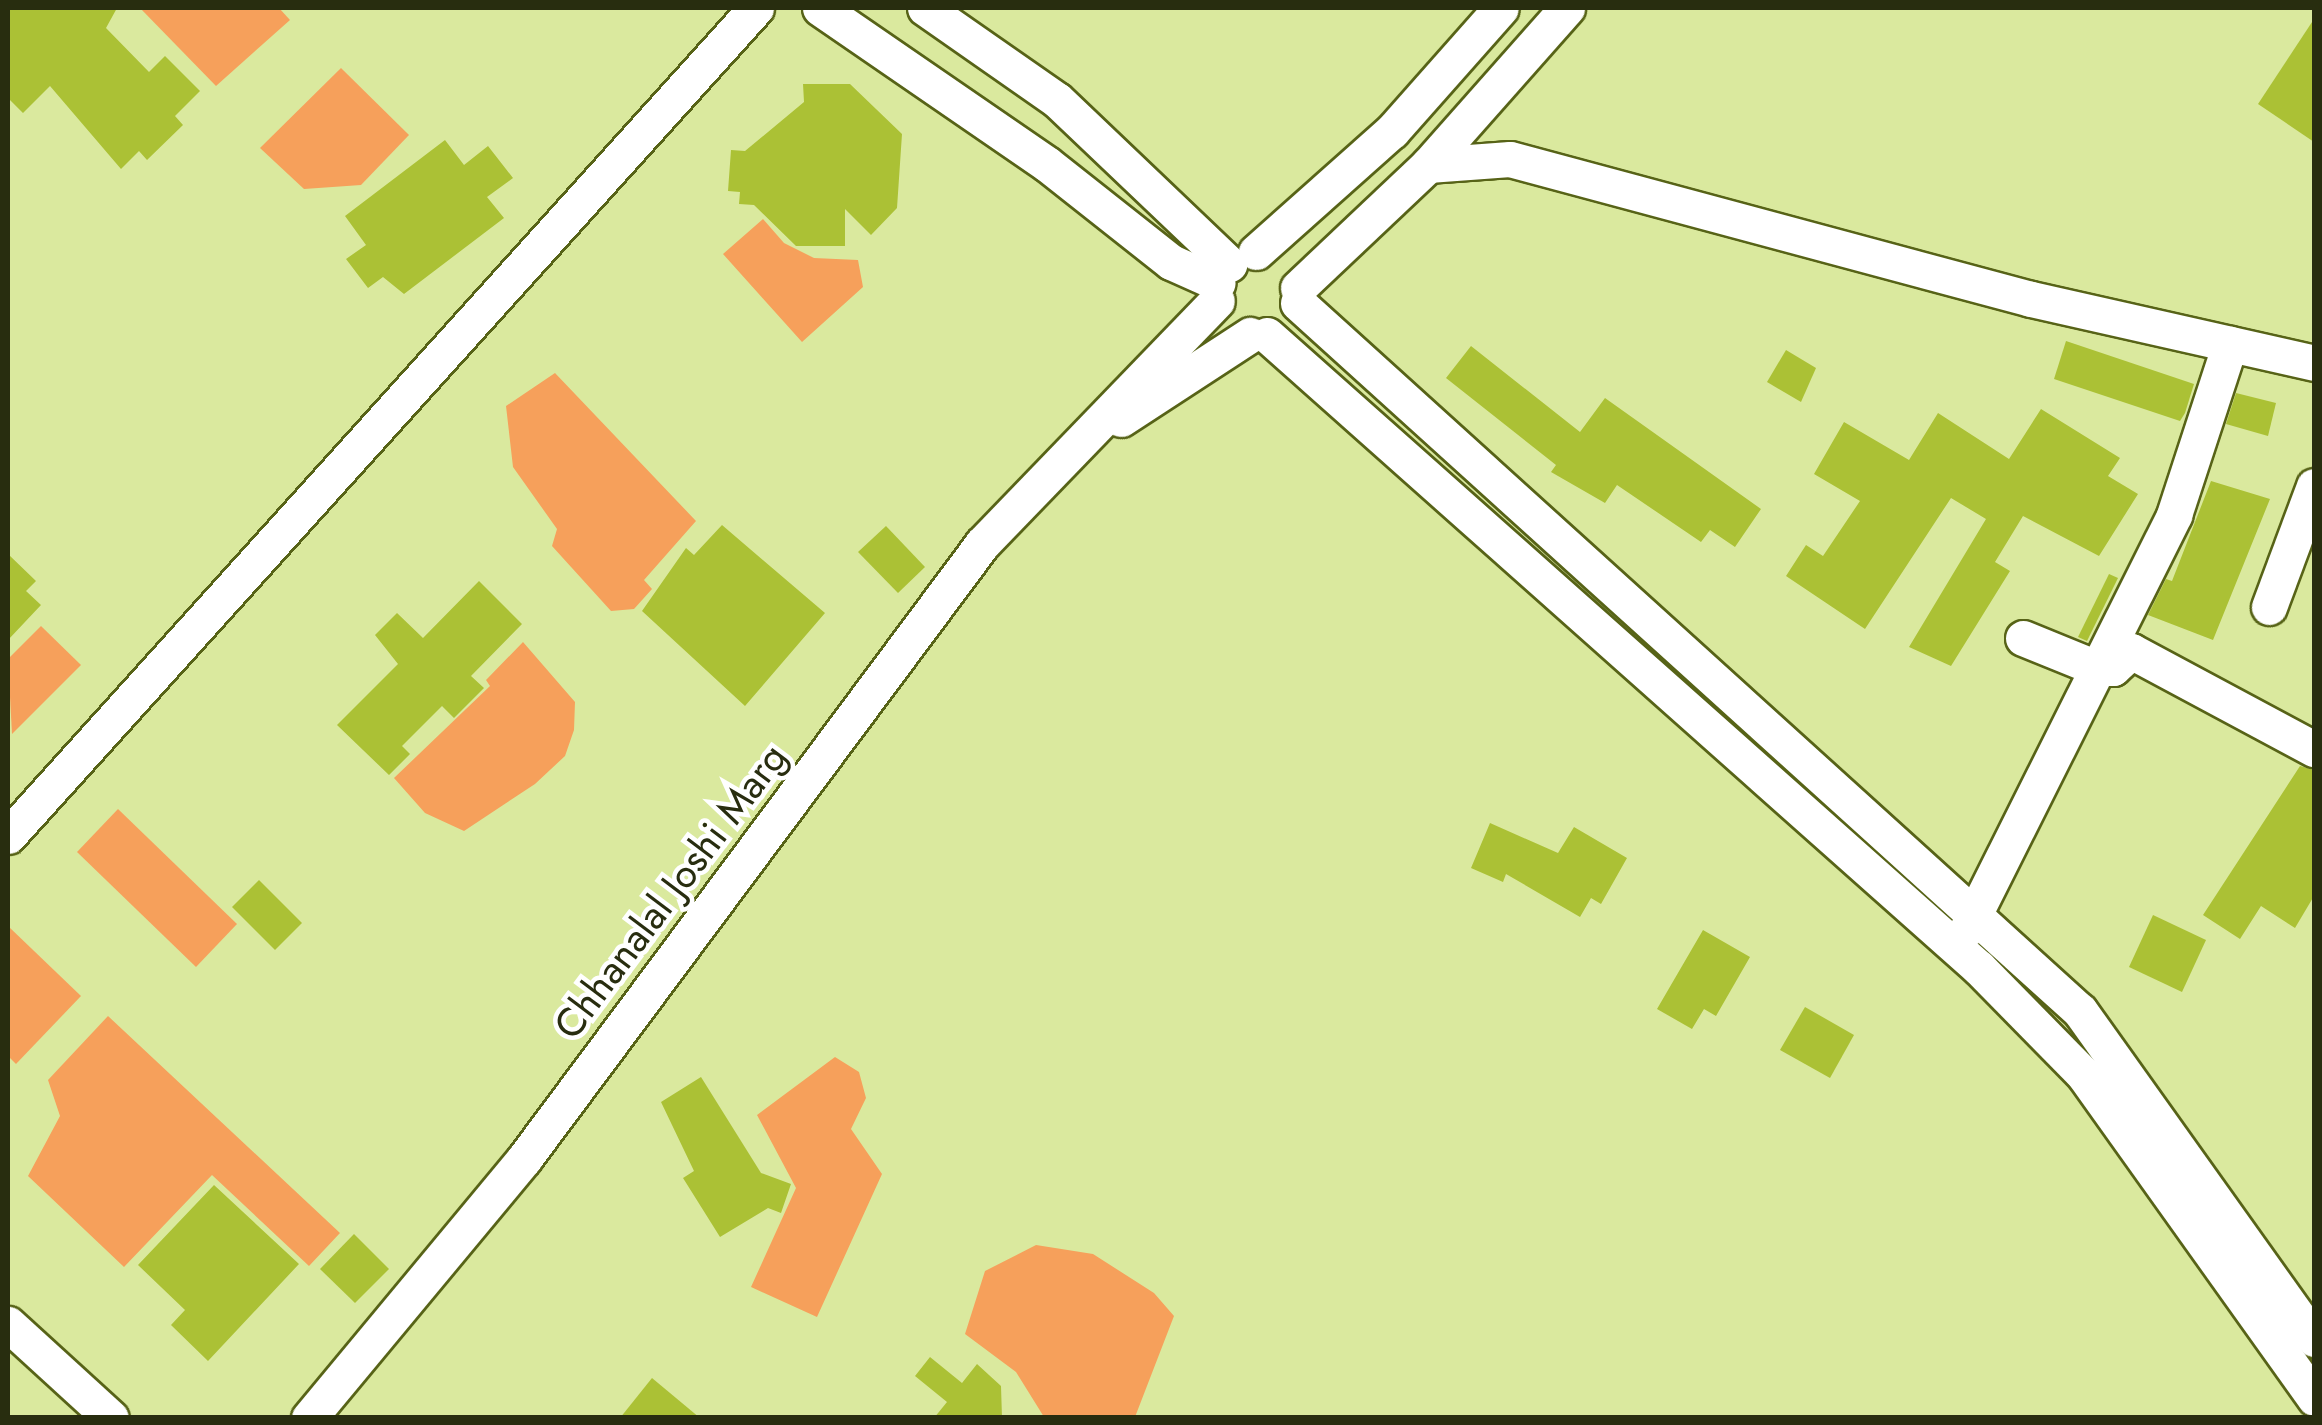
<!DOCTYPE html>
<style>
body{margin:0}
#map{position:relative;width:2322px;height:1425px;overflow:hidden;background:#dae99e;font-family:Jost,sans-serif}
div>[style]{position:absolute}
.green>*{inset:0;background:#f6a05b}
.building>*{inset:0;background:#abc135}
.roads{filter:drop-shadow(2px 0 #576317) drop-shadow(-2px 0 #576317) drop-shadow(0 2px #576317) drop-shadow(0 -2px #576317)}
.minor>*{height:35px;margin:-17.5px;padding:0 17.5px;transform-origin:17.5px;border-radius:17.5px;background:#fff}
span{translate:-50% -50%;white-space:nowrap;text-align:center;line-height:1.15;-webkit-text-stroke:9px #fff;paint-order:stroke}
.street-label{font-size:40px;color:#282d0f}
.frame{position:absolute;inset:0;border:10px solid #282d0f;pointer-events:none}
</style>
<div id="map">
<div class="green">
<i style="clip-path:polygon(140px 8px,279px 8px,290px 20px,216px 86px)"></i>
<i style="clip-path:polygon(341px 68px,409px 135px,361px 185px,304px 189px,260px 148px)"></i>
<i style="clip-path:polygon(763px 219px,784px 243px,814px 258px,858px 260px,863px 287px,802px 342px,723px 254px)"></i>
<i style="clip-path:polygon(555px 373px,696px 521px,644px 580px,652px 589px,634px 609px,611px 611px,552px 546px,557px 529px,513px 467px,506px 406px)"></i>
<i style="clip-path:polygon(41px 626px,81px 665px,12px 734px,8px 659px)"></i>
<i style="clip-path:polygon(523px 642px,575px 702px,574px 730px,565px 756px,535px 784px,464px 831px,425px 813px,394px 778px,490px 686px,486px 680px)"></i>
<i style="clip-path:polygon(118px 809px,237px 924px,196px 967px,77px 852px)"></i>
<i style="clip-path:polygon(8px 926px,81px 996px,16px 1064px,8px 1056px)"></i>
<i style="clip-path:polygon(108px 1016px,340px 1233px,309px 1266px,212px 1175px,124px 1267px,28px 1176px,60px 1116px,48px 1080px)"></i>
<i style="clip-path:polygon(835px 1057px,859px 1072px,866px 1098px,851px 1129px,882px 1174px,817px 1317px,751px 1287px,796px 1188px,757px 1115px)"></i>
<i style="clip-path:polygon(1036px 1245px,1093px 1254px,1154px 1293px,1174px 1316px,1135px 1417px,1044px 1417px,1016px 1372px,965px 1334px,985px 1271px)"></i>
</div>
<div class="building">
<i style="clip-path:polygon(8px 8px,117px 8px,106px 28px,149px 72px,165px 56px,200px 91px,175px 116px,183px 125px,147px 160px,139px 151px,121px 169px,50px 86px,23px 113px,8px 98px)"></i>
<i style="clip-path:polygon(2314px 19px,2314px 142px,2258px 104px)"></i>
<i style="clip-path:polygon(803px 84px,850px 84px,902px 134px,897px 208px,871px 235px,845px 209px,845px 246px,796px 246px,754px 205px,739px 204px,740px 192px,728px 191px,731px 150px,745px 151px,804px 102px)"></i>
<i style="clip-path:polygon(445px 140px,464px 165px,488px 146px,513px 178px,487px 197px,504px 218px,404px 294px,383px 277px,368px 288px,346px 259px,366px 245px,345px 216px)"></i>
<i style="clip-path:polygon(2066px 341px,2194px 384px,2185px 413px,2180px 421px,2054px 379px)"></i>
<i style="clip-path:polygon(1471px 346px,1580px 432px,1605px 398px,1761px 509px,1735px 547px,1710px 530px,1701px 542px,1617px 485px,1605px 503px,1551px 472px,1556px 465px,1446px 378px)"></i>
<i style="clip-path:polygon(1786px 350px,1816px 368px,1801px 402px,1767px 382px)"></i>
<i style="clip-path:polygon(2236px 393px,2276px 403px,2268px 436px,2226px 424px)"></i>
<i style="clip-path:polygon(2041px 409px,2120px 458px,2108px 476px,2138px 494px,2099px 556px,2023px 516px,1995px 562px,2010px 571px,1951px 666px,1909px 647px,1986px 519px,1951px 498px,1865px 629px,1786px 576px,1806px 545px,1823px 556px,1860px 501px,1814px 474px,1844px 422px,1909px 460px,1938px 413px,2009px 459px)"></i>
<i style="clip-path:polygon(2211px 481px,2270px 499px,2213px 640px,2148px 615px,2166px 579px,2172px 581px)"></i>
<i style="clip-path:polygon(722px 525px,825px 613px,745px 706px,642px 611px,686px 548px,694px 555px)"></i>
<i style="clip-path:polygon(886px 526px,925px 567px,898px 593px,858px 552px)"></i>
<i style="clip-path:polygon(8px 554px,36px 581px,26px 591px,41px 605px,8px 640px)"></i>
<i style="clip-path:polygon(2109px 574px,2118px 578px,2087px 641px,2078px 637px)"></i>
<i style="clip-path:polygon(479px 581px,522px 624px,471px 676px,484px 688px,454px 718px,442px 706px,402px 746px,410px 754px,389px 775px,337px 725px,398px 664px,375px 635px,397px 613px,423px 638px)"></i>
<i style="clip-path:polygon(2300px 766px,2314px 770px,2314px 896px,2295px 928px,2261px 906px,2240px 939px,2203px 915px)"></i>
<i style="clip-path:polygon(1490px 823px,1558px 853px,1574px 827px,1627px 858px,1601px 904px,1591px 898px,1580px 917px,1506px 874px,1503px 882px,1471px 868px)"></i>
<i style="clip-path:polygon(259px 880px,302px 923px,275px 950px,232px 907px)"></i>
<i style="clip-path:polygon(2153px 915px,2206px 940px,2182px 992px,2129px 967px)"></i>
<i style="clip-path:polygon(1703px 930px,1750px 957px,1716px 1016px,1704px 1009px,1692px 1029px,1657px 1009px)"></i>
<i style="clip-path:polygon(1805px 1007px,1854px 1035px,1830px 1078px,1780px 1050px)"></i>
<i style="clip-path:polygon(701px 1077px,761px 1173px,791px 1184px,781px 1213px,768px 1208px,720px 1237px,683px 1178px,694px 1171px,661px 1102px)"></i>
<i style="clip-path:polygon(214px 1185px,299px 1264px,208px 1361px,171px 1325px,185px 1310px,138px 1265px)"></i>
<i style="clip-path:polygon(354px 1234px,389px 1269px,355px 1303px,320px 1269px)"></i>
<i style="clip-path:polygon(930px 1357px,962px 1383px,977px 1364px,1001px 1386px,1002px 1418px,934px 1418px,947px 1402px,915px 1376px)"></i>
<i style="clip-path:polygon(652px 1378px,700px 1418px,620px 1418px)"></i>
</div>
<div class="roads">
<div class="minor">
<i style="left:820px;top:8px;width:275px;rotate:34.5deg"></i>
<i style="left:1047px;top:164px;width:158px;rotate:38.3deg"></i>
<i style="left:1171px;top:262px;width:51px;rotate:24.1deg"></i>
<i style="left:925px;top:8px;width:161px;rotate:34.9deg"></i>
<i style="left:1057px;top:100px;width:238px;rotate:43.6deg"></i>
<i style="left:1428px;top:165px;width:82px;rotate:-4.2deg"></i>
<i style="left:1510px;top:159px;width:539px;rotate:15.04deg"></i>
<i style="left:2031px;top:299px;width:290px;rotate:12.7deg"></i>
<i style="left:1256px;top:252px;width:182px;rotate:-41.7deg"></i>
<i style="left:1392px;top:131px;width:164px;rotate:-48.5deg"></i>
<i style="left:1298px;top:288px;width:179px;rotate:-43.4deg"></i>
<i style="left:1428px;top:165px;width:210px;rotate:-48.5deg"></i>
<i style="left:1298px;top:303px;width:1055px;rotate:42.16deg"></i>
<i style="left:2080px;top:1011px;width:403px;rotate:54.5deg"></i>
<i style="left:1267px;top:335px;width:953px;rotate:41.64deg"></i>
<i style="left:1979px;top:968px;width:150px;rotate:45.5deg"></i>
<i style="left:2084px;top:1075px;width:397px;rotate:54.5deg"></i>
<i style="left:1121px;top:419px;width:154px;rotate:-33.1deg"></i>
<i style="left:2269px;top:607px;width:129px;rotate:-69.6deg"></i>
<i style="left:2023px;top:638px;width:80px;rotate:22.1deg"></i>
<i style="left:2097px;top:668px;width:16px"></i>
<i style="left:2113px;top:668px;width:25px;rotate:-43deg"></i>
<i style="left:2131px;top:651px;width:208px;rotate:28.2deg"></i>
<i style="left:8px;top:836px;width:1116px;rotate:-47.91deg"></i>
<i style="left:1967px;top:929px;width:463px;rotate:-63.4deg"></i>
<i style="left:2174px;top:515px;width:180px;rotate:-71.9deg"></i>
<i style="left:8px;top:1324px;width:139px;rotate:42.4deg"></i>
<i style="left:309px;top:1418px;width:337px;rotate:-50.3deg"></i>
<i style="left:524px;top:1159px;width:767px;rotate:-53.32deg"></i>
<i style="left:982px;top:544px;width:338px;rotate:-46deg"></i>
</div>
</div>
<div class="street-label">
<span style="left:670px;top:891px;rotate:-53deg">Chhanalal Joshi Marg</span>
</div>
<div class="frame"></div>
</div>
